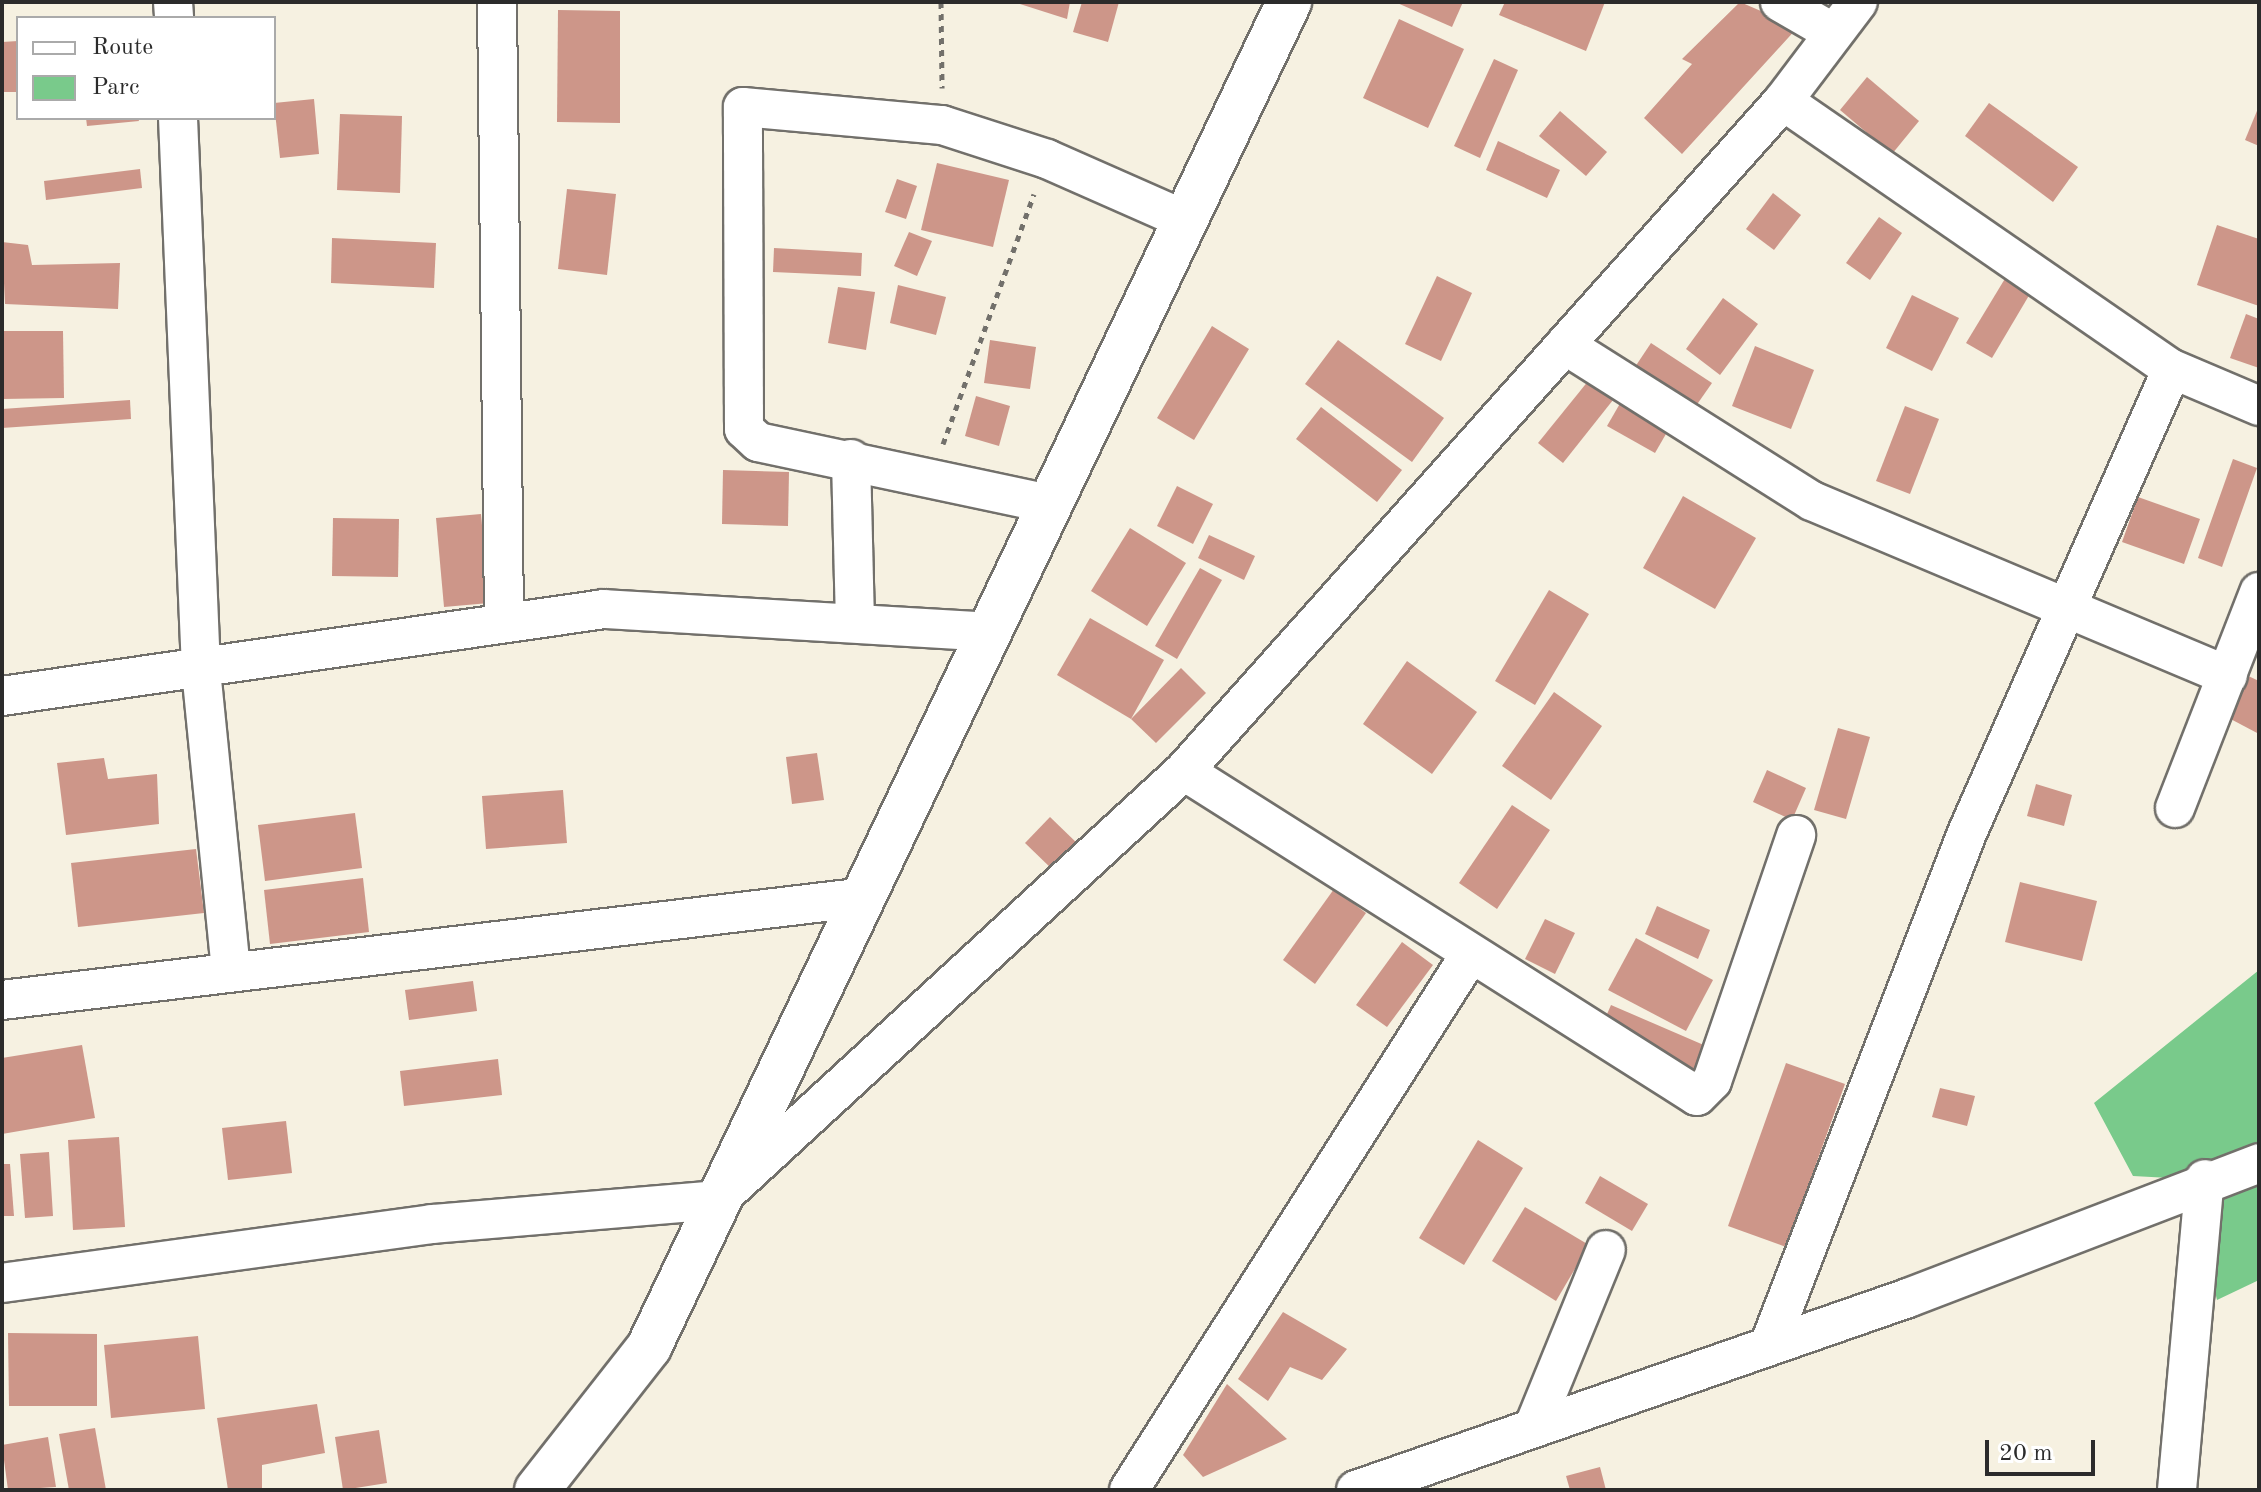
<!DOCTYPE html>
<style>
body{margin:0}
#map{position:relative;width:2261px;height:1492px;overflow:hidden;background:#f6f1e1;font-family:"Old Standard TT",serif}
div>[style]{position:absolute}
.green>*{inset:0;background:#79ca8b}
.building>*{inset:0;background:#cd9689}
.path>*{height:5px;margin-top:-2.5px;transform-origin:0;background:repeating-linear-gradient(90deg,#72706b 0 6px,transparent 0 12px)}
.roads{filter:drop-shadow(2px 0 #72706b) drop-shadow(-2px 0 #72706b) drop-shadow(0 2px #72706b) drop-shadow(0 -2px #72706b)}
.street>*{height:38px;margin:-19px;padding:0 19px;transform-origin:19px;border-radius:19px;background:#fff}
.secondary>*{height:44px;margin:-22px;padding:0 22px;transform-origin:22px;border-radius:22px;background:#fff}
span{translate:-50% -50%;white-space:nowrap;text-align:center;line-height:1.15;-webkit-text-stroke:6px #fff;paint-order:stroke}
.frame{position:absolute;inset:0;border:4px solid #2b2b2b;pointer-events:none}
.legend{position:absolute;left:16px;top:16px;width:260px;height:104px;box-sizing:border-box;background:#fff;border:2px solid #aaa;margin:0;padding:10px 14px;list-style:none;font-size:24px;color:#2b2b2b}
.legend li{display:flex;align-items:center;gap:16px;height:40px}
.legend b{width:40px;border:2px solid #aaa}
.scale{position:absolute;left:1985px;top:1440px;width:110px;height:36px;box-sizing:border-box;border:4px solid #2b2b2b;border-top:0;padding-left:10px;font-size:24px;line-height:28px;white-space:nowrap;color:#2b2b2b;-webkit-text-stroke:6px #fff;paint-order:stroke}
</style>
<div id="map">
<div class="green">
<i style="clip-path:polygon(2259px 970px,2259px 1280px,2217px 1300px,2188px 1179px,2133px 1176px,2094px 1103px)"></i>
</div>
<div class="building">
<i style="clip-path:polygon(1014px 2px,1070px 2px,1067px 19px)"></i>
<i style="clip-path:polygon(1082px 2px,1119px 2px,1108px 42px,1073px 32px)"></i>
<i style="clip-path:polygon(1395px 2px,1463px 2px,1452px 27px)"></i>
<i style="clip-path:polygon(1505px 2px,1605px 2px,1586px 51px,1499px 15px)"></i>
<i style="clip-path:polygon(1740px 2px,1798px 27px,1682px 154px,1644px 118px,1692px 64px,1682px 59px)"></i>
<i style="clip-path:polygon(558px 10px,620px 11px,620px 123px,557px 122px)"></i>
<i style="clip-path:polygon(1399px 19px,1464px 49px,1428px 128px,1363px 98px)"></i>
<i style="clip-path:polygon(18px 41px,18px 92px,2px 92px,2px 42px)"></i>
<i style="clip-path:polygon(1494px 59px,1518px 70px,1480px 158px,1454px 146px)"></i>
<i style="clip-path:polygon(1867px 77px,1919px 121px,1892px 154px,1840px 110px)"></i>
<i style="clip-path:polygon(314px 99px,319px 154px,280px 158px,274px 103px)"></i>
<i style="clip-path:polygon(1989px 103px,2078px 167px,2053px 202px,1965px 136px)"></i>
<i style="clip-path:polygon(2259px 106px,2259px 146px,2245px 140px)"></i>
<i style="clip-path:polygon(1560px 111px,1607px 152px,1586px 176px,1539px 136px)"></i>
<i style="clip-path:polygon(340px 114px,402px 116px,400px 193px,337px 190px)"></i>
<i style="clip-path:polygon(86px 118px,138px 118px,139px 121px,87px 126px)"></i>
<i style="clip-path:polygon(1498px 141px,1560px 170px,1547px 198px,1486px 170px)"></i>
<i style="clip-path:polygon(937px 163px,1009px 180px,993px 247px,921px 230px)"></i>
<i style="clip-path:polygon(140px 169px,142px 188px,46px 200px,44px 181px)"></i>
<i style="clip-path:polygon(897px 179px,917px 186px,906px 219px,885px 212px)"></i>
<i style="clip-path:polygon(567px 189px,616px 194px,607px 275px,558px 269px)"></i>
<i style="clip-path:polygon(1773px 193px,1801px 215px,1774px 250px,1746px 229px)"></i>
<i style="clip-path:polygon(1879px 217px,1902px 233px,1870px 280px,1846px 263px)"></i>
<i style="clip-path:polygon(2217px 225px,2259px 239px,2259px 306px,2197px 285px)"></i>
<i style="clip-path:polygon(909px 232px,932px 241px,917px 276px,894px 266px)"></i>
<i style="clip-path:polygon(332px 238px,436px 243px,434px 288px,331px 283px)"></i>
<i style="clip-path:polygon(2px 242px,28px 245px,32px 265px,120px 263px,118px 309px,5px 304px)"></i>
<i style="clip-path:polygon(774px 248px,862px 253px,861px 276px,773px 272px)"></i>
<i style="clip-path:polygon(2009px 272px,2034px 287px,1992px 358px,1966px 343px)"></i>
<i style="clip-path:polygon(1437px 276px,1472px 293px,1441px 361px,1405px 344px)"></i>
<i style="clip-path:polygon(898px 285px,946px 297px,936px 335px,890px 323px)"></i>
<i style="clip-path:polygon(838px 287px,875px 292px,866px 350px,828px 343px)"></i>
<i style="clip-path:polygon(1912px 295px,1959px 318px,1932px 371px,1886px 348px)"></i>
<i style="clip-path:polygon(1723px 298px,1758px 324px,1720px 375px,1686px 349px)"></i>
<i style="clip-path:polygon(2246px 314px,2259px 319px,2259px 368px,2230px 358px)"></i>
<i style="clip-path:polygon(1212px 326px,1249px 349px,1194px 440px,1157px 418px)"></i>
<i style="clip-path:polygon(2px 331px,63px 331px,64px 398px,2px 399px)"></i>
<i style="clip-path:polygon(990px 340px,1036px 347px,1030px 389px,984px 383px)"></i>
<i style="clip-path:polygon(1338px 340px,1444px 418px,1412px 462px,1305px 384px)"></i>
<i style="clip-path:polygon(1651px 343px,1712px 383px,1691px 413px,1631px 373px)"></i>
<i style="clip-path:polygon(1755px 346px,1814px 370px,1791px 429px,1732px 406px)"></i>
<i style="clip-path:polygon(1589px 380px,1613px 400px,1563px 463px,1538px 443px)"></i>
<i style="clip-path:polygon(976px 396px,1010px 406px,999px 446px,965px 436px)"></i>
<i style="clip-path:polygon(130px 400px,131px 419px,2px 428px,2px 409px)"></i>
<i style="clip-path:polygon(1622px 400px,1670px 427px,1655px 453px,1607px 426px)"></i>
<i style="clip-path:polygon(1905px 406px,1939px 419px,1910px 494px,1876px 481px)"></i>
<i style="clip-path:polygon(1321px 407px,1402px 470px,1377px 502px,1296px 439px)"></i>
<i style="clip-path:polygon(2233px 459px,2257px 468px,2222px 567px,2198px 558px)"></i>
<i style="clip-path:polygon(723px 470px,789px 472px,788px 526px,722px 524px)"></i>
<i style="clip-path:polygon(1177px 486px,1213px 504px,1193px 544px,1157px 526px)"></i>
<i style="clip-path:polygon(1683px 496px,1756px 538px,1715px 609px,1643px 568px)"></i>
<i style="clip-path:polygon(2138px 497px,2200px 519px,2184px 564px,2122px 542px)"></i>
<i style="clip-path:polygon(481px 514px,489px 603px,444px 607px,436px 518px)"></i>
<i style="clip-path:polygon(333px 518px,399px 519px,398px 577px,332px 576px)"></i>
<i style="clip-path:polygon(1130px 528px,1186px 563px,1147px 626px,1091px 591px)"></i>
<i style="clip-path:polygon(1209px 535px,1255px 556px,1244px 580px,1198px 558px)"></i>
<i style="clip-path:polygon(1200px 568px,1222px 580px,1177px 659px,1155px 646px)"></i>
<i style="clip-path:polygon(1549px 590px,1589px 614px,1535px 705px,1495px 681px)"></i>
<i style="clip-path:polygon(1090px 618px,1164px 660px,1131px 719px,1057px 675px)"></i>
<i style="clip-path:polygon(1407px 661px,1477px 712px,1432px 774px,1363px 724px)"></i>
<i style="clip-path:polygon(1181px 668px,1206px 693px,1156px 743px,1131px 719px)"></i>
<i style="clip-path:polygon(2244px 674px,2259px 681px,2259px 734px,2223px 715px)"></i>
<i style="clip-path:polygon(1554px 692px,1602px 726px,1551px 800px,1502px 766px)"></i>
<i style="clip-path:polygon(1838px 728px,1870px 737px,1846px 819px,1814px 810px)"></i>
<i style="clip-path:polygon(817px 753px,824px 800px,792px 804px,786px 757px)"></i>
<i style="clip-path:polygon(104px 758px,108px 779px,157px 774px,159px 824px,66px 835px,57px 763px)"></i>
<i style="clip-path:polygon(1767px 770px,1806px 788px,1792px 820px,1753px 802px)"></i>
<i style="clip-path:polygon(2036px 784px,2072px 795px,2064px 826px,2027px 816px)"></i>
<i style="clip-path:polygon(563px 790px,567px 843px,486px 849px,482px 796px)"></i>
<i style="clip-path:polygon(1512px 805px,1550px 830px,1497px 909px,1459px 883px)"></i>
<i style="clip-path:polygon(355px 813px,362px 868px,265px 881px,258px 825px)"></i>
<i style="clip-path:polygon(1050px 817px,1080px 846px,1055px 872px,1025px 843px)"></i>
<i style="clip-path:polygon(196px 849px,204px 913px,78px 927px,71px 863px)"></i>
<i style="clip-path:polygon(363px 878px,369px 932px,270px 944px,264px 890px)"></i>
<i style="clip-path:polygon(2020px 882px,2097px 901px,2082px 961px,2005px 942px)"></i>
<i style="clip-path:polygon(1334px 889px,1366px 913px,1315px 984px,1283px 960px)"></i>
<i style="clip-path:polygon(1657px 906px,1710px 930px,1698px 959px,1645px 934px)"></i>
<i style="clip-path:polygon(1545px 919px,1575px 933px,1555px 974px,1525px 959px)"></i>
<i style="clip-path:polygon(1636px 938px,1713px 980px,1686px 1031px,1608px 990px)"></i>
<i style="clip-path:polygon(1402px 942px,1433px 965px,1387px 1027px,1356px 1005px)"></i>
<i style="clip-path:polygon(473px 981px,477px 1011px,409px 1020px,405px 990px)"></i>
<i style="clip-path:polygon(1611px 1005px,1713px 1049px,1702px 1073px,1601px 1028px)"></i>
<i style="clip-path:polygon(82px 1045px,95px 1118px,2px 1134px,2px 1058px)"></i>
<i style="clip-path:polygon(498px 1059px,502px 1095px,404px 1106px,400px 1071px)"></i>
<i style="clip-path:polygon(1786px 1063px,1845px 1084px,1786px 1247px,1728px 1226px)"></i>
<i style="clip-path:polygon(1940px 1088px,1975px 1096px,1967px 1126px,1932px 1117px)"></i>
<i style="clip-path:polygon(286px 1121px,292px 1173px,228px 1180px,222px 1128px)"></i>
<i style="clip-path:polygon(119px 1137px,125px 1227px,73px 1230px,68px 1140px)"></i>
<i style="clip-path:polygon(1478px 1140px,1523px 1168px,1464px 1265px,1419px 1238px)"></i>
<i style="clip-path:polygon(49px 1152px,53px 1216px,25px 1218px,20px 1154px)"></i>
<i style="clip-path:polygon(2px 1164px,10px 1164px,14px 1216px,2px 1216px)"></i>
<i style="clip-path:polygon(1600px 1176px,1648px 1204px,1632px 1231px,1585px 1203px)"></i>
<i style="clip-path:polygon(1525px 1207px,1589px 1245px,1556px 1301px,1492px 1261px)"></i>
<i style="clip-path:polygon(1283px 1312px,1347px 1349px,1322px 1380px,1290px 1367px,1268px 1401px,1238px 1379px)"></i>
<i style="clip-path:polygon(8px 1333px,97px 1334px,97px 1406px,9px 1406px)"></i>
<i style="clip-path:polygon(198px 1336px,205px 1409px,111px 1418px,104px 1345px)"></i>
<i style="clip-path:polygon(1227px 1384px,1287px 1439px,1203px 1477px,1183px 1455px)"></i>
<i style="clip-path:polygon(317px 1404px,325px 1453px,262px 1465px,262px 1490px,228px 1490px,217px 1418px)"></i>
<i style="clip-path:polygon(95px 1428px,106px 1490px,69px 1490px,59px 1434px)"></i>
<i style="clip-path:polygon(379px 1430px,387px 1483px,343px 1490px,335px 1437px)"></i>
<i style="clip-path:polygon(48px 1437px,56px 1487px,8px 1490px,2px 1445px)"></i>
<i style="clip-path:polygon(1600px 1467px,1606px 1490px,1570px 1490px,1566px 1476px)"></i>
</div>
<div class="path">
<i style="left:941px;top:2px;width:86px;rotate:89.3deg"></i>
<i style="left:943px;top:444px;width:266px;rotate:-70deg"></i>
</div>
<div class="roads">
<div class="street">
<i style="left:173px;top:2px;width:16px;rotate:86deg"></i>
<i style="left:497px;top:2px;width:617px;rotate:89.35deg"></i>
<i style="left:1780px;top:2px;width:60px;rotate:30deg"></i>
<i style="left:1783px;top:101px;width:472px;rotate:34.6deg"></i>
<i style="left:2172px;top:369px;width:95px;rotate:23deg"></i>
<i style="left:178px;top:118px;width:552px;rotate:87.61deg"></i>
<i style="left:201px;top:670px;width:303px;rotate:84.3deg"></i>
<i style="left:1565px;top:345px;width:292px;rotate:32.3deg"></i>
<i style="left:1812px;top:501px;width:451px;rotate:22.8deg"></i>
<i style="left:851px;top:459px;width:162px;rotate:88.6deg"></i>
<i style="left:1045px;top:503px;width:293px;rotate:-168deg"></i>
<i style="left:758px;top:442px;width:19px;rotate:-137deg"></i>
<i style="left:744px;top:429px;width:322px;rotate:-90.2deg"></i>
<i style="left:743px;top:107px;width:200px;rotate:5.2deg"></i>
<i style="left:942px;top:125px;width:110px;rotate:17.9deg"></i>
<i style="left:1047px;top:159px;width:149px;rotate:23.8deg"></i>
<i style="left:2px;top:696px;width:608px;rotate:-8.22deg"></i>
<i style="left:604px;top:609px;width:383px;rotate:3.4deg"></i>
<i style="left:1184px;top:771px;width:607px;rotate:32.36deg"></i>
<i style="left:1697px;top:1096px;width:21px;rotate:-45deg"></i>
<i style="left:1712px;top:1081px;width:260px;rotate:-71.1deg"></i>
<i style="left:2175px;top:808px;width:232px;rotate:-68.7deg"></i>
<i style="left:2px;top:1000px;width:862px;rotate:-6.8deg"></i>
<i style="left:2px;top:1283px;width:434px;rotate:-7.8deg"></i>
<i style="left:432px;top:1224px;width:287px;rotate:-4.8deg"></i>
<i style="left:718px;top:1200px;width:633px;rotate:-42.63deg"></i>
<i style="left:1184px;top:771px;width:899px;rotate:-48.2deg"></i>
<i style="left:1783px;top:101px;width:124px;rotate:-52.9deg"></i>
<i style="left:1770px;top:1343px;width:547px;rotate:-68.88deg"></i>
<i style="left:1967px;top:833px;width:507px;rotate:-66.16deg"></i>
<i style="left:1534px;top:1426px;width:190px;rotate:-67.8deg"></i>
<i style="left:1129px;top:1490px;width:633px;rotate:-57.51deg"></i>
<i style="left:1356px;top:1490px;width:584px;rotate:-19.18deg"></i>
<i style="left:1908px;top:1298px;width:376px;rotate:-21deg"></i>
<i style="left:2177px;top:1490px;width:312px;rotate:-84.9deg"></i>
</div>
<div class="secondary">
<i style="left:537px;top:1490px;width:182px;rotate:-51.9deg"></i>
<i style="left:649px;top:1347px;width:1490px;rotate:-64.55deg"></i>
</div>
</div>
<div class="frame"></div>
<ul class="legend">
<li><b style="height:10px;background:#fff"></b>Route</li>
<li><b style="height:22px;background:#79ca8b"></b>Parc</li>
</ul>
<div class="scale">20 m</div>
</div>
